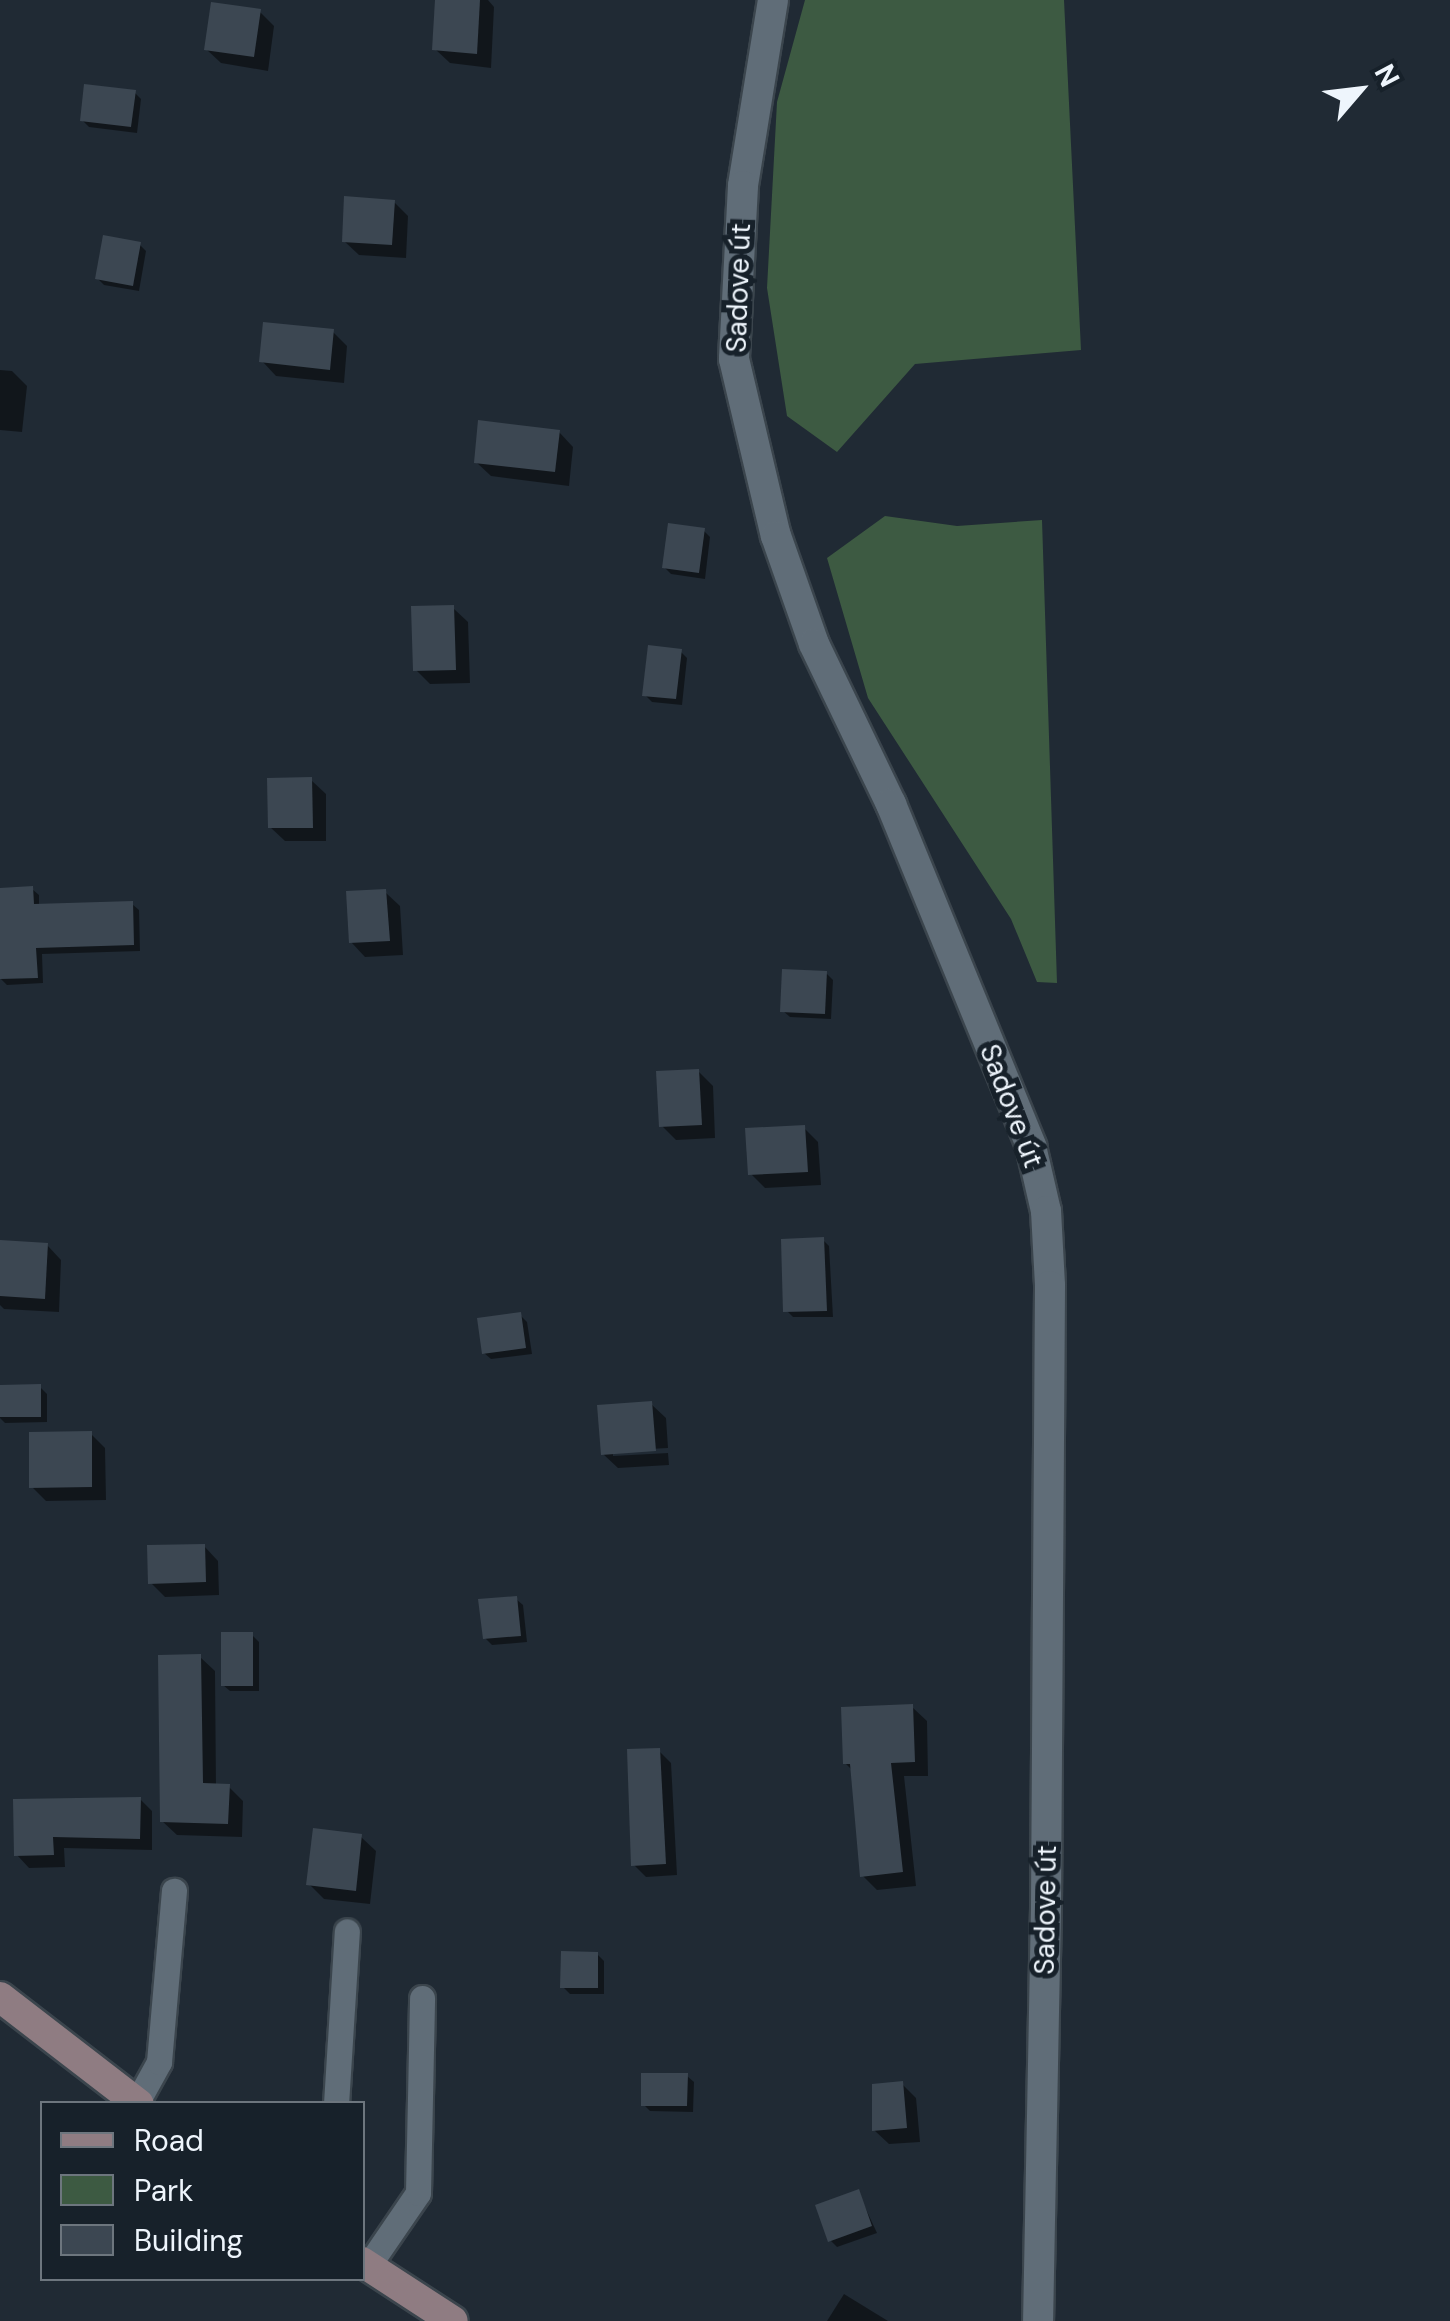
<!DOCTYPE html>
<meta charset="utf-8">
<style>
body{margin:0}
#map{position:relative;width:1450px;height:2321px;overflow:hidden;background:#202a34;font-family:"DM Sans",sans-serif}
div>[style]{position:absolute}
.green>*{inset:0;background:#3d5a42}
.shadow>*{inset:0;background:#0007}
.building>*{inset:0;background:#3c4752}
.roads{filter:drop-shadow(2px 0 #3b454d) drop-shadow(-2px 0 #3b454d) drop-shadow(0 2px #3b454d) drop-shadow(0 -2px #3b454d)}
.lane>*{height:25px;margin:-12.5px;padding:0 12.5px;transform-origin:12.5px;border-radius:12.5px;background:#606d78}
.street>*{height:30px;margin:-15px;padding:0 15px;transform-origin:15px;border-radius:15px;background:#606d78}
.secondary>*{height:30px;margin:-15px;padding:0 15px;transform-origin:15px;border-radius:15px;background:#8f7c82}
span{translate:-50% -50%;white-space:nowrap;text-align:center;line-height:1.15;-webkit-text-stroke:10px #17212a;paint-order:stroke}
.street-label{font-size:28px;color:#eef5fc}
.legend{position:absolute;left:40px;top:2101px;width:325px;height:180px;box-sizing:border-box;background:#17212a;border:2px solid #6d767e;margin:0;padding:12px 18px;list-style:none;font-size:30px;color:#eef5fc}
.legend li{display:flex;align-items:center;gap:20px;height:50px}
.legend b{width:50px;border:2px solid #6d767e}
.north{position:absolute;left:1310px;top:40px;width:100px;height:100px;-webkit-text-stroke:8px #17212a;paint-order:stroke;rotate:62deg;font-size:28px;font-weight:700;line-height:40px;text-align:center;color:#eef5fc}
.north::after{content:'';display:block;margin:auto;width:35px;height:45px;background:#eef5fc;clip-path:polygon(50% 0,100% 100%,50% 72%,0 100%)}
</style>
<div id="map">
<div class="green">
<i style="clip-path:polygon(805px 0,1064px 0,1081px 350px,915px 364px,837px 452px,787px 416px,767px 288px,777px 102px)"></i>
<i style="clip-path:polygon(885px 516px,957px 526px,1042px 520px,1057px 983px,1037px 982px,1011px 919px,868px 698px,827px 558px)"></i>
</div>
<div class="shadow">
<i style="clip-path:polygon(437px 0,488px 0,494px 7px,491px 68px,450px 63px,435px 49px)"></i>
<i style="clip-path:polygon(260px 12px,274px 26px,268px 71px,221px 63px,206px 49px)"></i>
<i style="clip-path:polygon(135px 93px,141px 99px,137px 133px,89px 127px,82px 120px)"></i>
<i style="clip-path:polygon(394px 202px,408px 216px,406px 258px,359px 255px,344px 241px)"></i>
<i style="clip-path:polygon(139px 244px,146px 251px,139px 291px,104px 285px,97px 278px)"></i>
<i style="clip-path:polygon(332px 331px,347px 346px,344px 383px,276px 376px,262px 361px)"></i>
<i style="clip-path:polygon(0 370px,12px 371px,27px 386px,22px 432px,0 430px)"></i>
<i style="clip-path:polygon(559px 432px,573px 447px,569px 486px,491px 476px,476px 462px)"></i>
<i style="clip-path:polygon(704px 531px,710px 537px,705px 579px,671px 574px,664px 567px)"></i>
<i style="clip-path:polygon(453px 608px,468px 622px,470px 683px,430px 684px,415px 669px)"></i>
<i style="clip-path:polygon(680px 651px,687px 658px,682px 705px,652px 702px,645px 695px)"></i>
<i style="clip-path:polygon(311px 780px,326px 794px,326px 841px,285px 841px,270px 827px)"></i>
<i style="clip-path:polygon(32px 889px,39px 895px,39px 907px,132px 904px,139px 910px,140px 951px,42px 954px,43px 983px,7px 985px,0 978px,0 890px)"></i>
<i style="clip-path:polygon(385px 892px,400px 906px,403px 955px,365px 957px,351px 942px)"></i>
<i style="clip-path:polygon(826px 973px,833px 980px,831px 1019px,790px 1017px,783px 1011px)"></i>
<i style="clip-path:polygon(698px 1071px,713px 1086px,715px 1138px,676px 1140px,662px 1126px)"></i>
<i style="clip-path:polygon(804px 1128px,818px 1142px,821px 1185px,765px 1188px,751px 1174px)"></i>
<i style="clip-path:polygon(823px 1240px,829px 1246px,833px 1317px,793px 1317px,786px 1310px)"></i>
<i style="clip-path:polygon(0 1242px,47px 1245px,61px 1260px,59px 1312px,4px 1309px,0 1305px)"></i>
<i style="clip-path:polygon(520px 1315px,527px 1322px,532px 1354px,491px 1359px,484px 1353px)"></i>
<i style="clip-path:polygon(0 1387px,40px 1387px,47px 1394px,47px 1422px,5px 1423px,0 1418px)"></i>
<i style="clip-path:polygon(651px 1404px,666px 1418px,668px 1448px,613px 1451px,613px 1456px,668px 1453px,669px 1465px,618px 1468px,603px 1454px)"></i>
<i style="clip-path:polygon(91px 1434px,105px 1448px,106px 1500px,46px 1501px,32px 1487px)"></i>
<i style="clip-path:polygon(204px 1546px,218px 1561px,219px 1595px,165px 1597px,150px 1582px)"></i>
<i style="clip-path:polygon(516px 1599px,523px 1605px,527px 1642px,492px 1645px,485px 1638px)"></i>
<i style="clip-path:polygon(252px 1635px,259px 1642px,259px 1691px,230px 1691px,223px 1685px)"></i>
<i style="clip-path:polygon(200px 1657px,215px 1671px,216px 1786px,229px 1787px,243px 1801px,242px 1837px,177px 1835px,162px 1821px)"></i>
<i style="clip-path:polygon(912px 1707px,927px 1721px,928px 1776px,904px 1776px,916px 1886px,877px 1890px,863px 1876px,853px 1771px,845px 1763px)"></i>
<i style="clip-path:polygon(659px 1751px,671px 1763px,677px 1875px,646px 1877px,634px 1865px)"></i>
<i style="clip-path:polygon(140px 1799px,152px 1811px,152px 1850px,64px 1848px,65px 1867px,29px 1868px,17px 1855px,16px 1802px)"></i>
<i style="clip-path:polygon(361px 1837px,376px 1851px,370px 1904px,324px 1899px,309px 1884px)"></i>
<i style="clip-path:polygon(597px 1954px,604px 1961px,604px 1994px,570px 1994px,563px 1987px)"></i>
<i style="clip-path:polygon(687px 2076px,694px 2082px,693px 2112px,650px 2111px,643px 2104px)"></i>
<i style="clip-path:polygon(902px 2084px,916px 2098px,920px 2142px,889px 2144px,874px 2130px)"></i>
<i style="clip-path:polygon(858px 2192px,877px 2233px,837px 2247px,830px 2240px)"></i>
<i style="clip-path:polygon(844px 2294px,888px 2321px,827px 2321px)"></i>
</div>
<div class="building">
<i style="clip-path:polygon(435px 0,480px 0,477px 54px,432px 50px)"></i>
<i style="clip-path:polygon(211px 2px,261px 9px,254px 57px,204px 50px)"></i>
<i style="clip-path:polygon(84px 84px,136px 90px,131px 127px,80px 121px)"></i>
<i style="clip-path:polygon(344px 196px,395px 200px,392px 245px,342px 242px)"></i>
<i style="clip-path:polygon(103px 235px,141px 242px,133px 286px,95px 279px)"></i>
<i style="clip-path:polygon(263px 322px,334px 329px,330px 370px,259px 362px)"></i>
<i style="clip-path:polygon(478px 420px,560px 430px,555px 472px,474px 463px)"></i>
<i style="clip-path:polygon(668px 523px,705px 528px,699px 573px,662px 568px)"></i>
<i style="clip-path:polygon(454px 605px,456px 670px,413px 671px,411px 606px)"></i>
<i style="clip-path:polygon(648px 645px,682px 649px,676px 699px,642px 696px)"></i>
<i style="clip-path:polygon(312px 777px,313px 828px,268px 828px,267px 778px)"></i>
<i style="clip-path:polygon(33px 886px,34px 904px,133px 901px,134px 945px,36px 948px,38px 978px,0 979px,0 888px)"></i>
<i style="clip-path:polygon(386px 889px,390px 941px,349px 943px,346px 891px)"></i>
<i style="clip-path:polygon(782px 969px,827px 971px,825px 1014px,780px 1012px)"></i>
<i style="clip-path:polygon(699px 1069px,702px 1125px,659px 1127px,656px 1071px)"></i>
<i style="clip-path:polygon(805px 1125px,808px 1172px,748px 1175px,745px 1128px)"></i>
<i style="clip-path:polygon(824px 1237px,827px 1311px,783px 1312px,781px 1239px)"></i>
<i style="clip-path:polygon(0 1240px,48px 1243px,45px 1299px,0 1296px)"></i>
<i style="clip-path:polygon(521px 1312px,526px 1348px,482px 1354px,477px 1318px)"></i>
<i style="clip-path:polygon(41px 1384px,41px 1417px,0 1417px,0 1385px)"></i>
<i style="clip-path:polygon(652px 1401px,656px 1451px,601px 1455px,597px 1405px)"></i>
<i style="clip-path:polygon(92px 1431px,92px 1487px,29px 1488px,29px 1432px)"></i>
<i style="clip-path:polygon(205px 1544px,206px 1582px,148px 1584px,147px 1545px)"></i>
<i style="clip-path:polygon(517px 1596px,521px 1636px,483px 1639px,478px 1599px)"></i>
<i style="clip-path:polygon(221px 1632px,253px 1632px,253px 1686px,221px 1686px)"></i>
<i style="clip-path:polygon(201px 1654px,203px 1783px,230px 1784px,228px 1824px,160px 1822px,158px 1655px)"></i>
<i style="clip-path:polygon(913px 1704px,915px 1762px,891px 1763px,903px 1872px,860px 1877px,850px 1764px,843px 1764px,841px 1707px)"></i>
<i style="clip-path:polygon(660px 1748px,666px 1864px,631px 1866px,627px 1749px)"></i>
<i style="clip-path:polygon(141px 1797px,140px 1839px,53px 1837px,54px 1855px,14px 1856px,13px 1799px)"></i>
<i style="clip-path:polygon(313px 1828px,362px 1834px,356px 1891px,306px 1885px)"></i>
<i style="clip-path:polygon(561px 1951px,598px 1952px,598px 1988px,560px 1988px)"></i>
<i style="clip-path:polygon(641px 2073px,688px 2073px,687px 2106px,641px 2106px)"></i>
<i style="clip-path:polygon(903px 2081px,907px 2128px,872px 2131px,872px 2084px)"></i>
<i style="clip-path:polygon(859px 2189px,872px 2226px,828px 2242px,815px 2205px)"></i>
</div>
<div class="roads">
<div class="lane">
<i style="left:137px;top:2102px;width:46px;rotate:-61.2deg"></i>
<i style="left:159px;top:2062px;width:172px;rotate:-85deg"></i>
<i style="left:336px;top:2104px;width:173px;rotate:-86.4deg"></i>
<i style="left:368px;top:2266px;width:88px;rotate:-55.6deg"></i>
<i style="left:418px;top:2193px;width:195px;rotate:-88.8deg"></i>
</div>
<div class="street">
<i style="left:773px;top:0;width:188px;rotate:99.2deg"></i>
<i style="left:743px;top:186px;width:173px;rotate:93deg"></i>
<i style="left:734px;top:359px;width:182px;rotate:76.7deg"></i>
<i style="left:776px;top:536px;width:114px;rotate:70.6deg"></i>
<i style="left:814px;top:644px;width:178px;rotate:64.3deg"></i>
<i style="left:891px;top:804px;width:370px;rotate:67.7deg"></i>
<i style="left:1031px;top:1146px;width:67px;rotate:77deg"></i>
<i style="left:1046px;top:1211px;width:75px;rotate:86.9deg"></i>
<i style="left:1050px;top:1286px;width:622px;rotate:90.37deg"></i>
<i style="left:1046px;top:1908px;width:413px;rotate:91.1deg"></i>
</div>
<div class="secondary">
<i style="left:0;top:1997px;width:175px;rotate:37.6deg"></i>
<i style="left:362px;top:2262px;width:108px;rotate:33deg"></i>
</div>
</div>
<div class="street-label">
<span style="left:739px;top:288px;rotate:-88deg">Sadove út</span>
<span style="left:1011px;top:1106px;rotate:69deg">Sadove út</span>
<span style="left:1046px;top:1910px;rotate:-89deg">Sadove út</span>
</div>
<ul class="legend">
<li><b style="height:12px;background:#8f7c82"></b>Road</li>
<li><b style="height:28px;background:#3d5a42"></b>Park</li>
<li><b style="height:28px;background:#3c4752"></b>Building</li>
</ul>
<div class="north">N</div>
</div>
